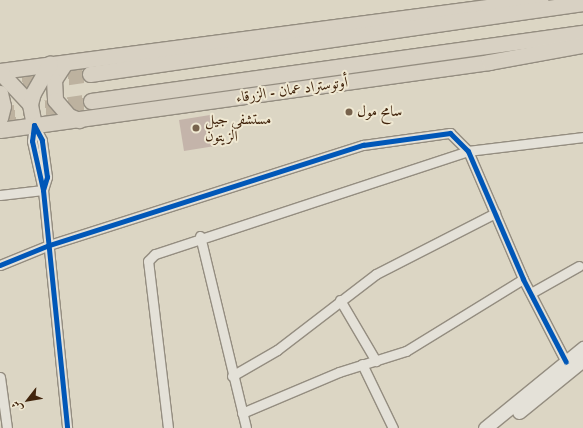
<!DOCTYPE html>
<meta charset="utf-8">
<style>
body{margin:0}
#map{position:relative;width:583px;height:428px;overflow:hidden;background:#dcd6c4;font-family:"IM FELL DW Pica",Amiri,serif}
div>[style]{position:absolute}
.building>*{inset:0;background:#c4b4aa}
.trunk-tunnel>*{height:15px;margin-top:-7.5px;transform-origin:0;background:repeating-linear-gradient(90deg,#bdb29f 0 15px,transparent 0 23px)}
.roads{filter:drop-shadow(1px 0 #948d80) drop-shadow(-1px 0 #948d80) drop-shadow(0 1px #948d80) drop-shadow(0 -1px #948d80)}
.minor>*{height:9px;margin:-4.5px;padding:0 4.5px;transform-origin:4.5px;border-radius:4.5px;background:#e4e1d8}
.secondary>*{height:13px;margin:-6.5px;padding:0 6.5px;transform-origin:6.5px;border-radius:6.5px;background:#e4e1d8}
.trunk>*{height:15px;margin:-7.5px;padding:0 7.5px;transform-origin:7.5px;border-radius:7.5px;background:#d8d1c3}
.cycleway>*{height:5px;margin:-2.5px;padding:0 2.5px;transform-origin:2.5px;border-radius:2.5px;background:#0057b8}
.dots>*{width:11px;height:11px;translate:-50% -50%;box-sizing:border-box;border:2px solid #efe8d2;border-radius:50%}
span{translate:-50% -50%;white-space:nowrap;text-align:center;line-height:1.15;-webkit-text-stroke:4px #efe8d2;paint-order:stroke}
.street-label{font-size:15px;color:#41240c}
.poi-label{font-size:15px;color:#41240c}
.left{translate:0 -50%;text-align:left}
.north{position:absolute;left:8px;top:380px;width:40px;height:40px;-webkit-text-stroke:3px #efe8d2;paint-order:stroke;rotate:239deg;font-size:11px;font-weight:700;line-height:16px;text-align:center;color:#41240c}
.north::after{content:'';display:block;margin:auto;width:14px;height:18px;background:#41240c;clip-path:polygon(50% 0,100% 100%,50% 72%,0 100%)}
</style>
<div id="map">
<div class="building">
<i style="clip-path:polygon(210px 115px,215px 146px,184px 151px,179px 120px)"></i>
</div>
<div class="trunk-tunnel">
<i style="left:0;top:87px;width:91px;rotate:-8.2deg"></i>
<i style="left:0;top:114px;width:92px;rotate:-8.1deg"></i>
</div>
<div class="roads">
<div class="minor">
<i style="left:43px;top:190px;width:14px;rotate:-73deg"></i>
<i style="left:47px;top:177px;width:37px;rotate:-98deg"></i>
<i style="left:42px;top:140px;width:17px;rotate:-118deg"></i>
<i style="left:34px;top:125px;width:16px;rotate:97deg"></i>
<i style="left:32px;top:141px;width:50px;rotate:77.3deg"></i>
<i style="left:43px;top:190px;width:239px;rotate:84.2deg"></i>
<i style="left:0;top:195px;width:43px;rotate:-6.6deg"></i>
<i style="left:200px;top:236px;width:197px;rotate:76.5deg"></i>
<i style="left:0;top:265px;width:53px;rotate:-22.2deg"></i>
<i style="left:49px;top:245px;width:330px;rotate:-17.7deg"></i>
<i style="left:363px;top:145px;width:88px;rotate:-7.9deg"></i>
<i style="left:450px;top:133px;width:25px;rotate:45deg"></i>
<i style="left:468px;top:151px;width:139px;rotate:66.7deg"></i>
<i style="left:523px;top:279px;width:93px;rotate:62.6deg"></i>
<i style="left:531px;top:293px;width:55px;rotate:-29.4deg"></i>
<i style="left:340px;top:300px;width:71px;rotate:59.5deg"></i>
<i style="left:362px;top:364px;width:71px;rotate:64.2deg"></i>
<i style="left:232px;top:376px;width:52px;rotate:-30deg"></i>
<i style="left:277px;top:350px;width:125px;rotate:-37.5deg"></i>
<i style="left:376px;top:274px;width:134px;rotate:-27.1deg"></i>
<i style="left:0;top:377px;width:51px;rotate:82.2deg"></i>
<i style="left:242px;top:413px;width:105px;rotate:-22.9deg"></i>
<i style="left:339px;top:372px;width:70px;rotate:-17.4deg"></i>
<i style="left:406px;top:351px;width:137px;rotate:-31.6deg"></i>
<i style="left:168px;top:428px;width:168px;rotate:-96.8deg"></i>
<i style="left:148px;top:261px;width:10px;rotate:-45deg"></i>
<i style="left:155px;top:254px;width:330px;rotate:-18.2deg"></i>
<i style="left:468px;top:151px;width:116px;rotate:-6.9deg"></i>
</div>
<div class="secondary">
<i style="left:519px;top:412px;width:82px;rotate:-39.1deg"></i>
<i style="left:485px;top:428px;width:127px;rotate:-39.2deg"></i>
</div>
<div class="trunk">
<i style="left:65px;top:63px;width:20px;rotate:123deg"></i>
<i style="left:54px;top:80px;width:20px;rotate:87deg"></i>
<i style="left:55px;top:100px;width:21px;rotate:49deg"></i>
<i style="left:69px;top:116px;width:11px;rotate:22deg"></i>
<i style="left:0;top:71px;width:545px;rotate:-7.49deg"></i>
<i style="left:0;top:72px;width:44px;rotate:46.8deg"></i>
<i style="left:90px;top:74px;width:498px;rotate:-8.2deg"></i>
<i style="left:0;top:93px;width:13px;rotate:77deg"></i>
<i style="left:3px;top:106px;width:12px;rotate:104deg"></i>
<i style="left:91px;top:101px;width:497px;rotate:-7.9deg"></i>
<i style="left:34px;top:125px;width:21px;rotate:-101deg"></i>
<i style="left:30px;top:104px;width:11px;rotate:-75deg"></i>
<i style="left:33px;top:93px;width:34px;rotate:-60deg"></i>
<i style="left:0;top:130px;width:494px;rotate:-7.9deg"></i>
<i style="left:489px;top:62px;width:96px;rotate:-10.3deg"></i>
</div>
</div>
<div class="cycleway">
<i style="left:43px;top:190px;width:14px;rotate:-73deg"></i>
<i style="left:47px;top:177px;width:37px;rotate:-98deg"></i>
<i style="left:42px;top:140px;width:17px;rotate:-118deg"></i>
<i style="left:34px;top:125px;width:16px;rotate:97deg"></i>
<i style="left:32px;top:141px;width:50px;rotate:77.3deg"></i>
<i style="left:43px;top:190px;width:239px;rotate:84.2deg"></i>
<i style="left:0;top:265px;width:53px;rotate:-22.2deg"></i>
<i style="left:49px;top:245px;width:330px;rotate:-17.7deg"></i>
<i style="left:363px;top:145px;width:88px;rotate:-7.9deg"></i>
<i style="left:450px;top:133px;width:25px;rotate:45deg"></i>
<i style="left:468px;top:151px;width:139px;rotate:66.7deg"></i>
<i style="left:523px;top:279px;width:93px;rotate:62.6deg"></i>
</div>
<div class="dots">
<i style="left:349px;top:112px;background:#77624c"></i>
<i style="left:196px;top:128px;background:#77624c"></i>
</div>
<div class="street-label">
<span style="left:292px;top:90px;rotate:-8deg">أوتوستراد عمان - الزرقاء</span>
</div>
<div class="poi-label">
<span class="left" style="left:357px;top:112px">سامح مول</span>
<span class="left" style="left:205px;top:128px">مستشفى جيل<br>الزيتون</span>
</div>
<div class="north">ش</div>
</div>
